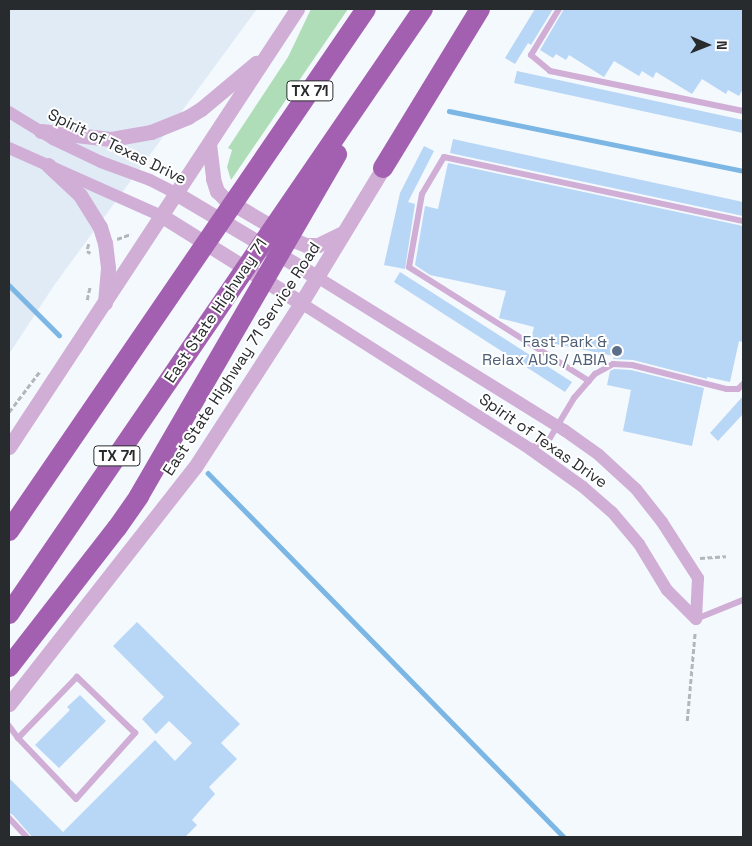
<!DOCTYPE html>
<style>
body{margin:0}
#map{position:relative;width:752px;height:846px;overflow:hidden;background:#f4f9fe;font-family:"Space Grotesk",sans-serif}
div>[style]{position:absolute}
.built>*{inset:0;background:#e1ebf5}
.green>*{inset:0;background:#afddb7}
.stream>*{height:4.5px;margin:-2.25px;padding:0 2.25px;transform-origin:2.25px;border-radius:2.25px;background:#7bb6e4}
.building>*{inset:0;background:#b8d6f5}
.path>*{height:2.5px;margin-top:-1.25px;transform-origin:0;background:repeating-linear-gradient(90deg,#b2b7bb 0 5px,transparent 0 7.5px)}
.service>*{height:6px;margin:-3px;padding:0 3px;transform-origin:3px;border-radius:3px;background:#d0aed6}
.minor>*{height:12px;margin:-6px;padding:0 6px;transform-origin:6px;border-radius:6px;background:#d0aed6}
.tertiary>*{height:15px;margin:-7.5px;padding:0 7.5px;transform-origin:7.5px;border-radius:7.5px;background:#d0aed6}
.trunk>*{height:20px;margin:-10px;padding:0 10px;transform-origin:10px;border-radius:10px;background:#a460b0}
.dots>*{width:14px;height:14px;translate:-50% -50%;box-sizing:border-box;border:2px solid #fff;border-radius:50%}
span{translate:-50% -50%;white-space:nowrap;text-align:center;line-height:1.15;-webkit-text-stroke:4px #fff;paint-order:stroke}
.shield-label span{padding:1px 4px;background:#fff;border:1px solid;border-radius:4px;-webkit-text-stroke-width:0}
.shield-label{font-size:15px;color:#282b2d;font-weight:700}
.street-label{font-size:16px;color:#282b2d}
.service-label{font-size:16px;color:#4e5e75}
.right{translate:-100% -50%;text-align:right}
.frame{position:absolute;inset:0;border:10px solid #282b2d;pointer-events:none}
.north{position:absolute;left:682px;top:20px;width:50px;height:50px;-webkit-text-stroke:4px #fff;paint-order:stroke;rotate:91deg;font-size:14px;font-weight:700;line-height:20px;text-align:center;color:#282b2d}
.north::after{content:'';display:block;margin:auto;width:18px;height:22px;background:#282b2d;clip-path:polygon(50% 0,100% 100%,50% 72%,0 100%)}
</style>
<div id="map">
<div class="built">
<i style="clip-path:polygon(9px 9px,257px 9px,55px 284px,9px 354px)"></i>
</div>
<div class="green">
<i style="clip-path:polygon(311px 9px,348px 9px,231px 180px,227px 167px,232px 150px,228px 148px,288px 57px)"></i>
</div>
<div class="stream">
<i style="left:449px;top:111px;width:300px;rotate:11.5deg"></i>
<i style="left:9px;top:285px;width:71px;rotate:45deg"></i>
<i style="left:208px;top:473px;width:509px;rotate:45.64deg"></i>
</div>
<div class="building">
<i style="clip-path:polygon(535px 9px,553px 9px,531px 45px,528px 43px,515px 64px,505px 58px)"></i>
<i style="clip-path:polygon(564px 9px,743px 9px,743px 89px,739px 96px,728px 90px,726px 94px,702px 79px,692px 94px,656px 72px,653px 78px,642px 71px,639px 76px,614px 61px,604px 77px,569px 55px,566px 60px,556px 54px,553px 58px,540px 50px)"></i>
<i style="clip-path:polygon(517px 71px,743px 120px,743px 133px,514px 83px)"></i>
<i style="clip-path:polygon(453px 139px,743px 202px,743px 216px,450px 153px)"></i>
<i style="clip-path:polygon(424px 146px,434px 151px,408px 202px,415px 204px,405px 269px,384px 265px,400px 193px)"></i>
<i style="clip-path:polygon(448px 163px,743px 226px,743px 342px,739px 341px,730px 382px,707px 377px,707px 379px,633px 360px,613px 359px,614px 356px,531px 339px,534px 327px,499px 318px,506px 291px,430px 275px,415px 265px,425px 206px,438px 209px)"></i>
<i style="clip-path:polygon(400px 272px,572px 382px,565px 392px,394px 282px)"></i>
<i style="clip-path:polygon(614px 369px,631px 370px,704px 388px,692px 446px,623px 431px,631px 390px,607px 385px,610px 371px)"></i>
<i style="clip-path:polygon(743px 396px,743px 414px,718px 441px,710px 433px)"></i>
<i style="clip-path:polygon(137px 622px,240px 724px,221px 743px,237px 759px,209px 787px,215px 794px,192px 820px,197px 825px,185px 837px,32px 837px,13px 815px,9px 813px,9px 778px,63px 832px,155px 740px,175px 761px,192px 743px,169px 721px,156px 734px,142px 719px,164px 697px,113px 646px)"></i>
<i style="clip-path:polygon(80px 695px,106px 721px,59px 768px,35px 745px,70px 710px,67px 707px)"></i>
</div>
<div class="path">
<i style="left:117px;top:239px;width:15px;rotate:-20deg"></i>
<i style="left:89px;top:244px;width:7px;rotate:106deg"></i>
<i style="left:87px;top:251px;width:4px;rotate:27deg"></i>
<i style="left:87px;top:300px;width:14px;rotate:-78deg"></i>
<i style="left:9px;top:412px;width:51px;rotate:-52.9deg"></i>
<i style="left:700px;top:558px;width:26px;rotate:-4deg"></i>
<i style="left:687px;top:721px;width:89px;rotate:-84.9deg"></i>
</div>
<div class="service">
<i style="left:559px;top:9px;width:54px;rotate:121.3deg"></i>
<i style="left:531px;top:55px;width:25px;rotate:40deg"></i>
<i style="left:550px;top:71px;width:197px;rotate:11.7deg"></i>
<i style="left:589px;top:381px;width:213px;rotate:-147.7deg"></i>
<i style="left:409px;top:267px;width:74px;rotate:-79.9deg"></i>
<i style="left:422px;top:194px;width:43px;rotate:-59.3deg"></i>
<i style="left:444px;top:157px;width:306px;rotate:12.1deg"></i>
<i style="left:531px;top:448px;width:21px;rotate:-28deg"></i>
<i style="left:550px;top:438px;width:47px;rotate:-59deg"></i>
<i style="left:574px;top:398px;width:32px;rotate:-49deg"></i>
<i style="left:595px;top:374px;width:21px;rotate:-29deg"></i>
<i style="left:613px;top:364px;width:19px;rotate:3deg"></i>
<i style="left:632px;top:365px;width:98px;rotate:14.2deg"></i>
<i style="left:727px;top:389px;width:11px"></i>
<i style="left:738px;top:389px;width:7px;rotate:-45deg"></i>
<i style="left:696px;top:619px;width:51px;rotate:-22deg"></i>
<i style="left:9px;top:726px;width:15px;rotate:53deg"></i>
<i style="left:18px;top:738px;width:84px;rotate:46.4deg"></i>
<i style="left:76px;top:799px;width:89px;rotate:-48.2deg"></i>
<i style="left:135px;top:733px;width:81px;rotate:-136deg"></i>
<i style="left:77px;top:677px;width:85px;rotate:134deg"></i>
<i style="left:9px;top:818px;width:26px;rotate:47deg"></i>
</div>
<div class="minor">
<i style="left:9px;top:112px;width:52px;rotate:31.5deg"></i>
<i style="left:53px;top:139px;width:53px;rotate:25.6deg"></i>
<i style="left:101px;top:162px;width:52px;rotate:20.2deg"></i>
<i style="left:150px;top:180px;width:30px;rotate:27deg"></i>
<i style="left:9px;top:148px;width:167px;rotate:24deg"></i>
<i style="left:317px;top:277px;width:291px;rotate:31.8deg"></i>
<i style="left:564px;top:430px;width:43px;rotate:35.5deg"></i>
<i style="left:599px;top:455px;width:50px;rotate:42.6deg"></i>
<i style="left:636px;top:489px;width:42px;rotate:51.8deg"></i>
<i style="left:662px;top:522px;width:67px;rotate:57.3deg"></i>
<i style="left:698px;top:578px;width:41px;rotate:92.8deg"></i>
<i style="left:301px;top:303px;width:272px;rotate:32.5deg"></i>
<i style="left:530px;top:449px;width:65px;rotate:35.6deg"></i>
<i style="left:583px;top:487px;width:38px;rotate:41deg"></i>
<i style="left:612px;top:512px;width:42px;rotate:49.8deg"></i>
<i style="left:639px;top:544px;width:54px;rotate:58.7deg"></i>
<i style="left:667px;top:590px;width:41px;rotate:45deg"></i>
</div>
<div class="tertiary">
<i style="left:41px;top:131px;width:70px;rotate:6.5deg"></i>
<i style="left:111px;top:139px;width:41px;rotate:-9.9deg"></i>
<i style="left:151px;top:132px;width:40px;rotate:-22deg"></i>
<i style="left:188px;top:117px;width:15px;rotate:-32deg"></i>
<i style="left:201px;top:109px;width:72px;rotate:-39.9deg"></i>
<i style="left:209px;top:144px;width:35px;rotate:83deg"></i>
<i style="left:213px;top:179px;width:13px;rotate:72deg"></i>
<i style="left:217px;top:191px;width:11px;rotate:45deg"></i>
<i style="left:225px;top:199px;width:82px;rotate:30.6deg"></i>
<i style="left:296px;top:241px;width:11px;rotate:22deg"></i>
<i style="left:306px;top:245px;width:12px"></i>
<i style="left:318px;top:245px;width:28px;rotate:-26deg"></i>
<i style="left:48px;top:165px;width:44px;rotate:43.2deg"></i>
<i style="left:80px;top:195px;width:38px;rotate:58deg"></i>
<i style="left:100px;top:227px;width:17px;rotate:73deg"></i>
<i style="left:105px;top:243px;width:25px;rotate:83deg"></i>
<i style="left:108px;top:268px;width:35px;rotate:95deg"></i>
<i style="left:177px;top:194px;width:163px;rotate:30.7deg"></i>
<i style="left:162px;top:216px;width:164px;rotate:32deg"></i>
<i style="left:9px;top:447px;width:524px;rotate:-56.67deg"></i>
<i style="left:9px;top:704px;width:301px;rotate:-51.9deg"></i>
<i style="left:195px;top:467px;width:195px;rotate:-57.1deg"></i>
<i style="left:301px;top:303px;width:158px;rotate:-58.7deg"></i>
</div>
<div class="trunk">
<i style="left:383px;top:168px;width:186px;rotate:-58.6deg"></i>
<i style="left:9px;top:531px;width:632px;rotate:-55.63deg"></i>
<i style="left:9px;top:614px;width:733px;rotate:-55.62deg"></i>
<i style="left:9px;top:667px;width:176px;rotate:-52.2deg"></i>
<i style="left:117px;top:528px;width:39px;rotate:-55deg"></i>
<i style="left:139px;top:496px;width:395px;rotate:-59.9deg"></i>
</div>
<div class="dots">
<i style="left:617px;top:351px;background:#5c6f8a"></i>
</div>
<div class="shield-label">
<span style="left:310px;top:91px">TX 71</span>
<span style="left:117px;top:456px">TX 71</span>
</div>
<div class="street-label">
<span style="left:117px;top:147px;rotate:26deg">Spirit of Texas Drive</span>
<span style="left:216px;top:311px;rotate:-56deg">East State Highway 71</span>
<span style="left:242px;top:359px;rotate:-57deg">East State Highway 71 Service Road</span>
<span style="left:543px;top:441px;rotate:35deg">Spirit of Texas Drive</span>
</div>
<div class="service-label">
<span class="right" style="left:607px;top:351px">Fast Park &amp;<br>Relax AUS / ABIA</span>
</div>
<div class="frame"></div>
<div class="north">N</div>
</div>
